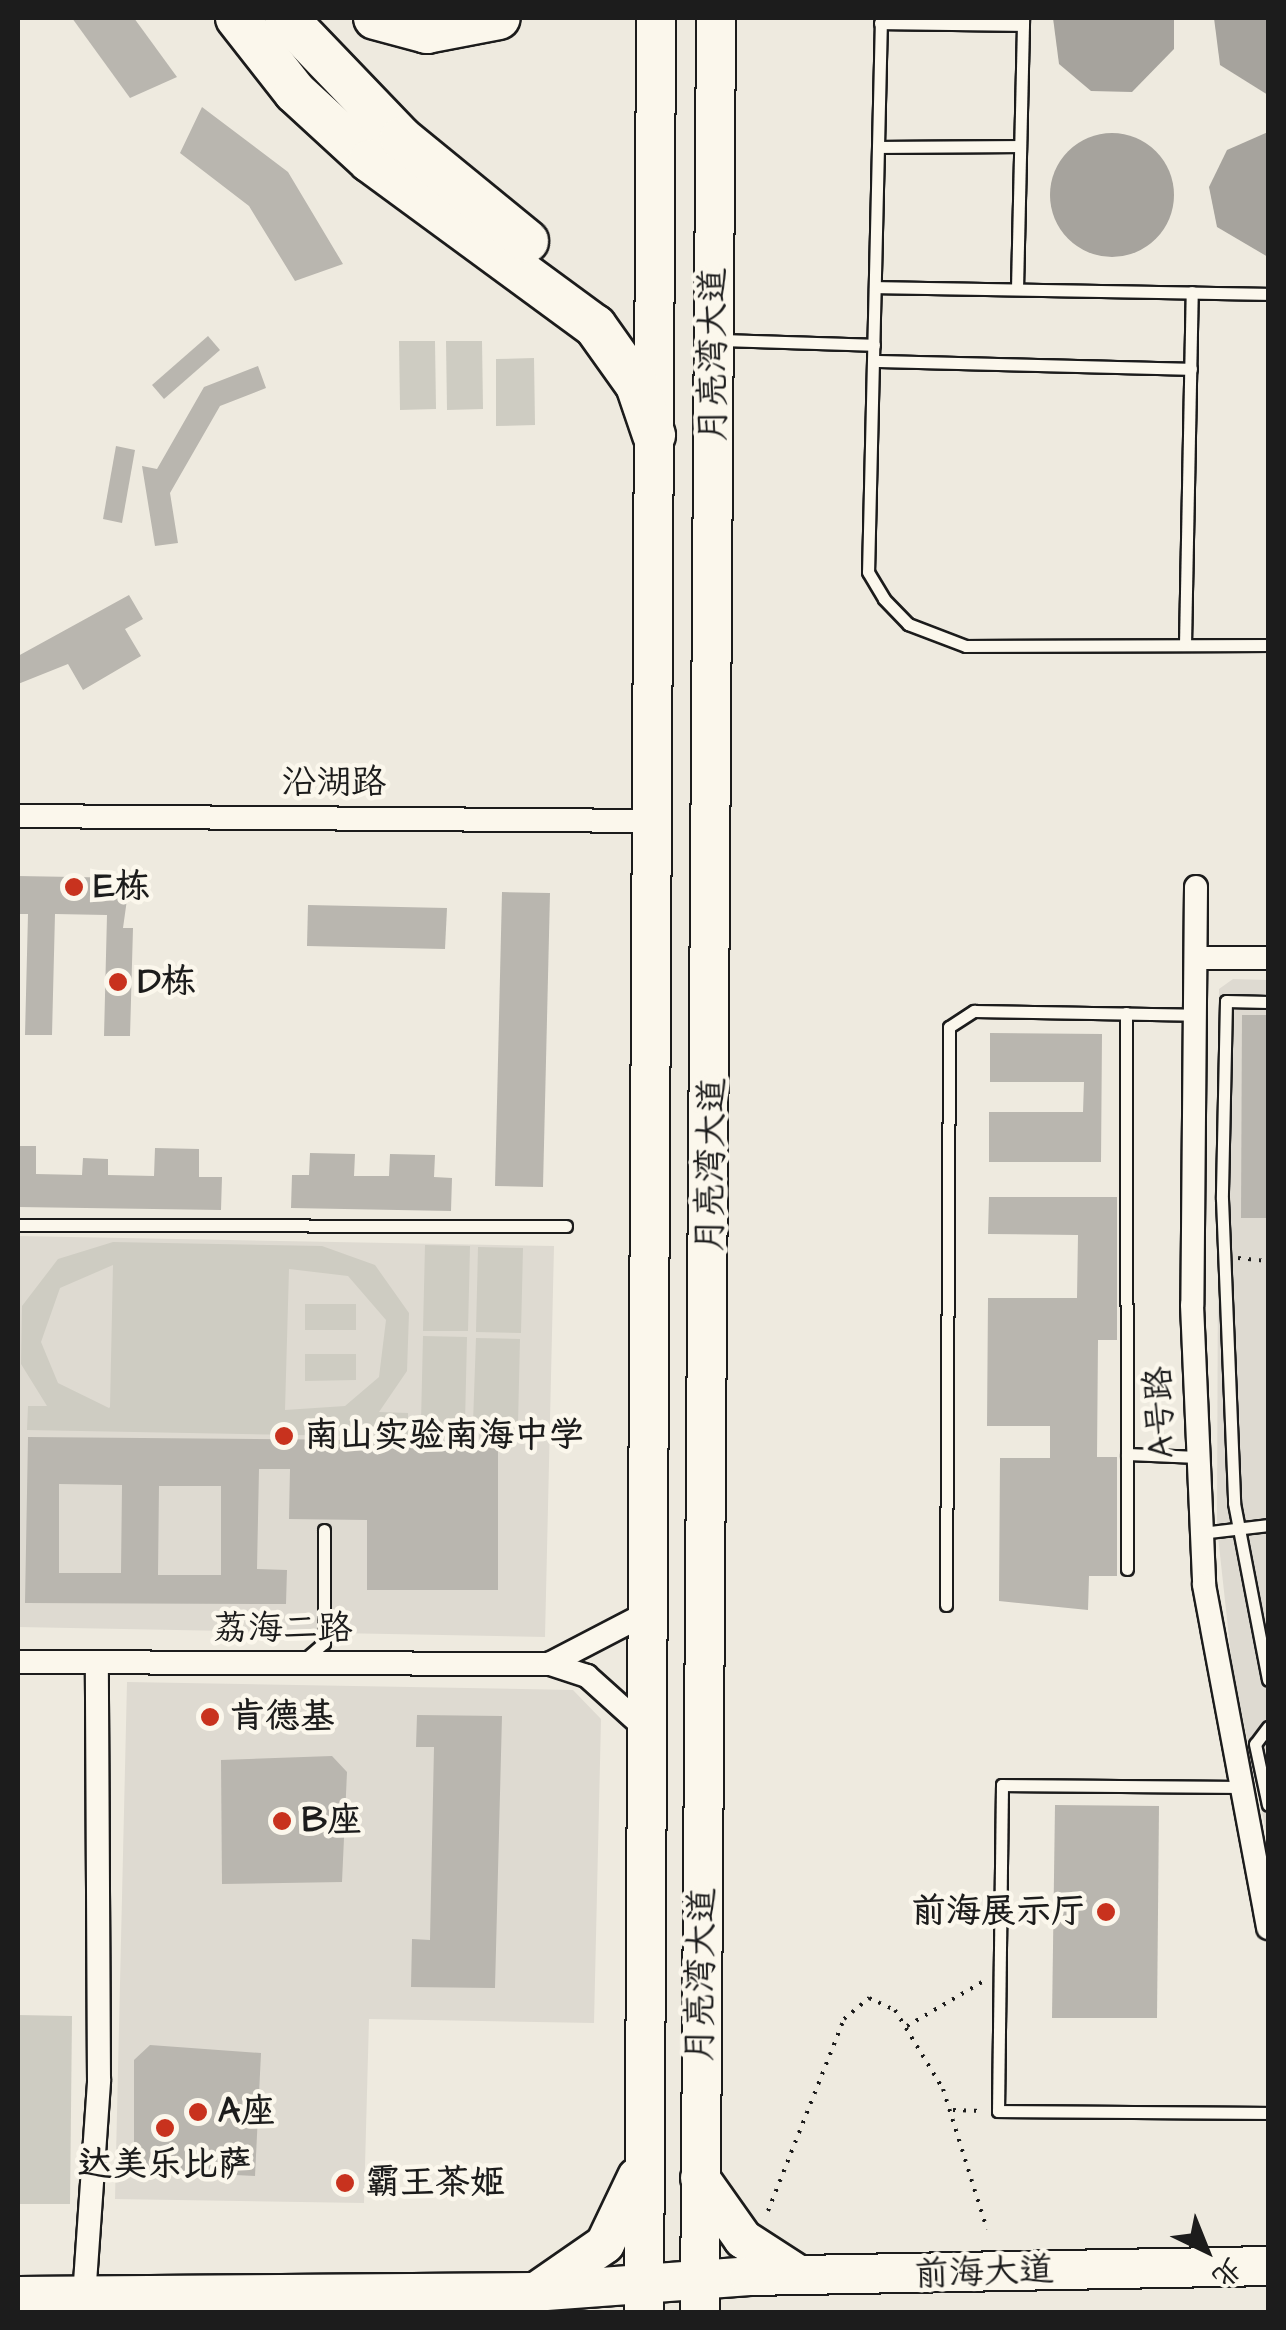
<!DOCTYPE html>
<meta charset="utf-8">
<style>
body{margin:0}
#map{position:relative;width:1286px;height:2330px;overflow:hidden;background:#eeeadf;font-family:"Architects Daughter","LXGW WenKai TC",sans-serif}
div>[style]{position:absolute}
.built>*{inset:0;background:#dedad1}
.green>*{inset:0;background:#ceccc2}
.water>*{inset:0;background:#a6a39d}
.round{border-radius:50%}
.building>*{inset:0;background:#b9b6af}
.path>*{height:4px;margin-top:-2px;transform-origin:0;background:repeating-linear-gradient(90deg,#1c1c1c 0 2.5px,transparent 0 10.5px)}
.roads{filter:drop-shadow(2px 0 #1c1c1c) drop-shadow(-2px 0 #1c1c1c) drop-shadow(0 2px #1c1c1c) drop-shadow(0 -2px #1c1c1c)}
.lane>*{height:11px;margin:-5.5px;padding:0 5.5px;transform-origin:5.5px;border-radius:5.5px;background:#fbf7ec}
.street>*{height:22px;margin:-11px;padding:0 11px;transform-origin:11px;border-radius:11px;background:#fbf7ec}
.primary>*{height:38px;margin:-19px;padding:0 19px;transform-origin:19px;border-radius:19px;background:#fbf7ec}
.highway>*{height:42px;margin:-21px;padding:0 21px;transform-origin:21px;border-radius:21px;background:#fbf7ec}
.dots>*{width:28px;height:28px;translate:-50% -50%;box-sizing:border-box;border:5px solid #fbf7ec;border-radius:50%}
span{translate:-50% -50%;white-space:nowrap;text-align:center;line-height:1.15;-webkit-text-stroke:9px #fbf7ec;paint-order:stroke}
.street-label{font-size:35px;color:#1c1c1c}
.poi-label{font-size:35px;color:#1c1c1c;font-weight:700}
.left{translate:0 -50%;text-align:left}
.right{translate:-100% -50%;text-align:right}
.frame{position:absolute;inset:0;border:20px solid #1c1c1c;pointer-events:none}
.north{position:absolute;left:1156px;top:2200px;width:100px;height:100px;-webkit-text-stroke:8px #fbf7ec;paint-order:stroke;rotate:137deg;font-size:28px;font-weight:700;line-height:40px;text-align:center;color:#1c1c1c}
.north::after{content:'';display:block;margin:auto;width:35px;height:45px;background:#1c1c1c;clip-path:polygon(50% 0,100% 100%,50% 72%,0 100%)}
</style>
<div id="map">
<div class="built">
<i style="clip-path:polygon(1233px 979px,1268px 980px,1268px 1841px,1232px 1665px,1217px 1527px,1219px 989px)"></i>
<i style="clip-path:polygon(18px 1236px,554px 1246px,545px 1637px,18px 1627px)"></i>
<i style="clip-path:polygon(127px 1682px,573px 1690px,601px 1719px,594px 2023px,369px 2019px,364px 2203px,115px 2199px)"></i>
</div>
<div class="green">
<i style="clip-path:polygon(399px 341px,435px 341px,436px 409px,400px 410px)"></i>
<i style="clip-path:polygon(446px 341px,482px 341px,483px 409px,447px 410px)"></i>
<i style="clip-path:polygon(534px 358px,535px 425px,496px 426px,496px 359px)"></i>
<i style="clip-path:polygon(evenodd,113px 1242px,322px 1246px,375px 1265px,409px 1313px,407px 1371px,379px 1412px,408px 1413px,408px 1437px,27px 1430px,28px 1406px,47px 1406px,21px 1364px,22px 1306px,58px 1259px,113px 1242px,113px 1265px,110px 1407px,109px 1408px,58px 1383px,41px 1342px,60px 1288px,113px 1265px,113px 1242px,289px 1269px,348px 1276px,386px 1320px,379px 1377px,345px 1406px,285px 1410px,289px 1269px)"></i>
<i style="clip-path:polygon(425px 1245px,470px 1246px,468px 1331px,423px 1331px)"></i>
<i style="clip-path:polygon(478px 1247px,523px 1248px,521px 1333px,476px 1332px)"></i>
<i style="clip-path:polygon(305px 1304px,356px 1304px,356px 1330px,305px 1330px)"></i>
<i style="clip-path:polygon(423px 1336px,467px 1337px,465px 1423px,421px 1422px)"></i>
<i style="clip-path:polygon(476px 1338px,520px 1339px,518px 1424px,473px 1423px)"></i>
<i style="clip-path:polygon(305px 1354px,356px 1354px,356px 1380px,305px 1381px)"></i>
<i style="clip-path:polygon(18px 2015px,72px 2016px,70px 2204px,18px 2204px)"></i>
</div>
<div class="water">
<i style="clip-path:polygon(1053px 18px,1174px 18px,1174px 49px,1132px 92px,1091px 91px,1059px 64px)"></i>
<i style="clip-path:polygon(1214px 18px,1268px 18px,1268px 95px,1220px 65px)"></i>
<i style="clip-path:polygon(1268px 132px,1268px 257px,1217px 227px,1209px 187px,1227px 150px)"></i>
<i class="round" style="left:1050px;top:133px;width:124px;height:124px"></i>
</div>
<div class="building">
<i style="clip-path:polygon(72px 18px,134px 18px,177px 77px,130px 98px)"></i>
<i style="clip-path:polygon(202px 107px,288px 172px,343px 264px,295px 281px,249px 206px,180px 153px)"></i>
<i style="clip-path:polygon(208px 336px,220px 350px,164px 399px,152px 385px)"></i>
<i style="clip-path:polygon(258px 366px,266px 388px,220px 406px,170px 493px,178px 543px,155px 546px,142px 466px,157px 469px,204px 387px)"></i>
<i style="clip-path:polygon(116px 446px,135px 450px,122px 523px,103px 519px)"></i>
<i style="clip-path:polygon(129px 595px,143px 619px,125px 629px,141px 656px,83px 690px,68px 664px,18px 684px,18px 656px)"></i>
<i style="clip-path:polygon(18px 876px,130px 878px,123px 928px,133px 928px,130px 1036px,104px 1036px,107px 915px,55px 914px,52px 1035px,25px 1035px,28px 914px,18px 914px)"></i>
<i style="clip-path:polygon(502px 892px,550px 893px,543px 1187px,495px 1186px)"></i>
<i style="clip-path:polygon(308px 905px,447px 908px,445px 949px,307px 946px)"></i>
<i style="clip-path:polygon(1242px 1015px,1268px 1015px,1268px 1218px,1241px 1218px)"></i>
<i style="clip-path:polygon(990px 1033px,1102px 1034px,1101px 1162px,989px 1162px,989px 1112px,1083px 1112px,1084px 1082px,990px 1082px)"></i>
<i style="clip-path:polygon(18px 1146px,36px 1146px,36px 1174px,82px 1175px,83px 1158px,108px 1159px,108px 1175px,154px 1176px,155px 1148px,199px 1149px,199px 1177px,222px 1177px,221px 1210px,18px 1207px)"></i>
<i style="clip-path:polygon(310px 1153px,355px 1154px,354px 1176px,389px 1176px,390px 1154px,435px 1155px,434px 1177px,452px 1178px,451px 1211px,291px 1208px,292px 1175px,309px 1175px)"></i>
<i style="clip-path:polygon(989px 1197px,1117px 1197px,1117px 1340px,1098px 1340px,1097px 1457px,1117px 1457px,1117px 1576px,1089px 1576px,1088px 1610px,999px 1601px,1000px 1458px,1050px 1458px,1050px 1426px,987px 1426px,988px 1298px,1077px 1298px,1078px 1235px,988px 1234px)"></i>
<i style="clip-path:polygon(evenodd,28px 1437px,498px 1441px,498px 1590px,367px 1590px,367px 1520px,289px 1519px,290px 1469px,259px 1469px,257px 1569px,287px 1570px,286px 1604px,25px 1603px,28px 1437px,59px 1484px,122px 1485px,121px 1573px,59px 1573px,59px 1484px,28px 1437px,159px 1486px,221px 1486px,221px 1575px,158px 1575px,159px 1486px)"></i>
<i style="clip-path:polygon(417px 1715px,502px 1716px,495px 1988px,411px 1987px,412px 1939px,430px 1940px,434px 1747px,416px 1747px)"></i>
<i style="clip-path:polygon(332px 1756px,347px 1772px,342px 1882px,222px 1884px,221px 1760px)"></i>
<i style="clip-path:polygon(1055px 1805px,1159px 1806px,1157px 2018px,1052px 2018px)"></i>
<i style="clip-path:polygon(150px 2045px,261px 2053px,255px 2176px,134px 2170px,134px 2060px)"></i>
</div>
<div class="path">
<i style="left:1238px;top:1258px;width:30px;rotate:6deg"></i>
<i style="left:907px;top:2026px;width:89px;rotate:-30.3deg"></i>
<i style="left:953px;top:2110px;width:30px;rotate:2deg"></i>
<i style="left:768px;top:2211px;width:206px;rotate:-68.4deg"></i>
<i style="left:844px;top:2019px;width:33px;rotate:-40deg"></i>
<i style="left:869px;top:1998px;width:29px;rotate:25deg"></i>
<i style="left:895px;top:2010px;width:92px;rotate:58.7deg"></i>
<i style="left:943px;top:2089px;width:147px;rotate:72.6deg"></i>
</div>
<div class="roads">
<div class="lane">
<i style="left:881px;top:18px;width:554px;rotate:91.34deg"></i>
<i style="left:868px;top:572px;width:31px;rotate:59deg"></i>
<i style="left:884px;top:599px;width:35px;rotate:46deg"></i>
<i style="left:908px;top:624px;width:62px;rotate:20.8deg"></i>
<i style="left:966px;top:646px;width:302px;rotate:-0.2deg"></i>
<i style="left:880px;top:23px;width:143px;rotate:0.8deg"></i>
<i style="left:878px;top:147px;width:142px;rotate:-0.4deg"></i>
<i style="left:875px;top:287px;width:393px;rotate:1deg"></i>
<i style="left:1017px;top:289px;width:271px;rotate:-88.7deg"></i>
<i style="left:719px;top:340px;width:155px;rotate:1.8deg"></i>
<i style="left:874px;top:361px;width:317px;rotate:1.4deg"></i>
<i style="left:1185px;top:644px;width:352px;rotate:-88.9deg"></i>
<i style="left:1268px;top:1002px;width:42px;rotate:-178.6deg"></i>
<i style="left:1226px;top:1001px;width:198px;rotate:91.2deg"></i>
<i style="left:1222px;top:1199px;width:304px;rotate:87.7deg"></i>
<i style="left:1234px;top:1503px;width:180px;rotate:79.1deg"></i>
<i style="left:1126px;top:1013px;width:556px;rotate:89.9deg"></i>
<i style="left:18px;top:1225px;width:548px;rotate:0.1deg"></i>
<i style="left:1127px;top:1454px;width:71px;rotate:2.4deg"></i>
<i style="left:1201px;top:1533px;width:67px;rotate:-6.8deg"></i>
<i style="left:946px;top:1605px;width:578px;rotate:-89.7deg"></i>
<i style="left:949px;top:1027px;width:30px;rotate:-33deg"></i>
<i style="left:974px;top:1011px;width:221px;rotate:1deg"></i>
<i style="left:303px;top:1661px;width:28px;rotate:-41deg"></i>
<i style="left:324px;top:1643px;width:113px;rotate:-90deg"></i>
<i style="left:1268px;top:1727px;width:21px;rotate:127deg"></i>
<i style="left:1255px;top:1744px;width:62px;rotate:78deg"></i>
<i style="left:1238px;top:1787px;width:236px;rotate:-179.5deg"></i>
<i style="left:1002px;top:1785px;width:326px;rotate:90.7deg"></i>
<i style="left:998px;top:2111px;width:270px;rotate:0.4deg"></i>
</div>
<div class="street">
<i style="left:18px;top:816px;width:631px;rotate:0.45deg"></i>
<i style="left:1196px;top:887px;width:418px;rotate:90.5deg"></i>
<i style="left:1192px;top:1305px;width:280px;rotate:87.5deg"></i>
<i style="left:1204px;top:1585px;width:349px;rotate:79.4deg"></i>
<i style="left:1197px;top:958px;width:71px"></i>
<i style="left:18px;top:1662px;width:531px;rotate:0.22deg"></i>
<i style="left:647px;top:1730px;width:81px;rotate:-138deg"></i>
<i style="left:587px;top:1676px;width:40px;rotate:-162deg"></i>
<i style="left:549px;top:1664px;width:110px;rotate:-27.5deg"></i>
<i style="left:84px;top:2297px;width:218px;rotate:-86deg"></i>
<i style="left:99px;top:2080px;width:417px;rotate:-90.3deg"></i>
</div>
<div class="primary">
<i style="left:700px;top:2178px;width:75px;rotate:54.8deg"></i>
<i style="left:743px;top:2239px;width:64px;rotate:32.9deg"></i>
<i style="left:540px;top:2289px;width:79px;rotate:-34.7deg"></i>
<i style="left:605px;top:2244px;width:74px;rotate:-64.5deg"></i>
<i style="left:18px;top:2296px;width:515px;rotate:-0.45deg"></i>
<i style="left:533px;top:2292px;width:217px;rotate:-4.2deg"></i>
<i style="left:749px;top:2276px;width:519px;rotate:-1.1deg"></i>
<i style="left:644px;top:2312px;width:2294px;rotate:-89.7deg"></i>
<i style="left:700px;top:2312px;width:2294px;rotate:-89.6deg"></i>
</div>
<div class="highway">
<i style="left:237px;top:18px;width:94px;rotate:51.9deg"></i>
<i style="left:295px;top:92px;width:102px;rotate:42.6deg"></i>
<i style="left:370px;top:161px;width:279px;rotate:36.3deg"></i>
<i style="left:595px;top:326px;width:72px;rotate:54.6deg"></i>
<i style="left:637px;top:385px;width:53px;rotate:71.2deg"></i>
<i style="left:286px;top:18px;width:166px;rotate:46.2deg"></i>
<i style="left:401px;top:138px;width:163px;rotate:39.3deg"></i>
<i style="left:375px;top:18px;width:54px;rotate:15.1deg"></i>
<i style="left:427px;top:32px;width:73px;rotate:-11deg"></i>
</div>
</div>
<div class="dots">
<i style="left:74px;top:887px;background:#c8321e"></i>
<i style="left:118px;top:982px;background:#c8321e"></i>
<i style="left:284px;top:1436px;background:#c8321e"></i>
<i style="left:210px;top:1717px;background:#c8321e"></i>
<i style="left:282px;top:1821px;background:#c8321e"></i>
<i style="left:1106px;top:1912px;background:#c8321e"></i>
<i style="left:198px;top:2112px;background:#c8321e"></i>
<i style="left:165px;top:2128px;background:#c8321e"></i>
<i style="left:345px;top:2183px;background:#c8321e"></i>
</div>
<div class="street-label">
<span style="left:714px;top:355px;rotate:-90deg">月亮湾大道</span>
<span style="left:334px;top:783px">沿湖路</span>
<span style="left:712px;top:1165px;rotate:-89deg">月亮湾大道</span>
<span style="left:1161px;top:1412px;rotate:-93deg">A号路</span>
<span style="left:283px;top:1629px">荔海二路</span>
<span style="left:702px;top:1975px;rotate:-89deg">月亮湾大道</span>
<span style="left:984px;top:2273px;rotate:-2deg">前海大道</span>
</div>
<div class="poi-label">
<span class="left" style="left:94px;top:887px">E栋</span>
<span class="left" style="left:138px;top:982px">D栋</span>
<span class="left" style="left:304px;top:1436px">南山实验南海中学</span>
<span class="left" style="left:230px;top:1717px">肯德基</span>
<span class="left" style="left:302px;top:1821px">B座</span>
<span class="right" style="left:1086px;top:1912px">前海展示厅</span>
<span class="left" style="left:218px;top:2112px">A座</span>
<span style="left:165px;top:2165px">达美乐比萨</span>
<span class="left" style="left:365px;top:2183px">霸王茶姬</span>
</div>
<div class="frame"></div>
<div class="north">北</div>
</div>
